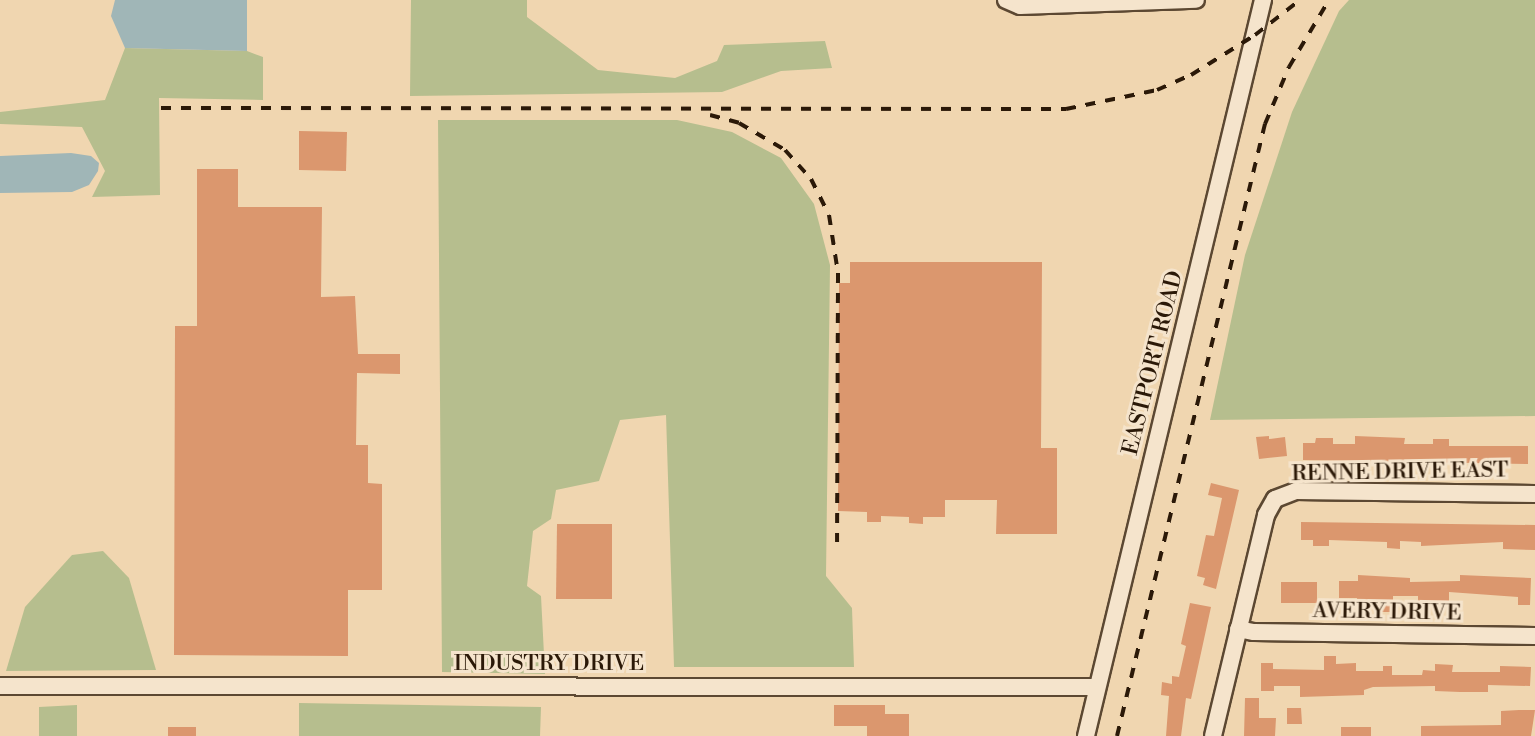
<!DOCTYPE html>
<style>
body{margin:0}
#map{position:relative;width:1535px;height:736px;overflow:hidden;background:#f0d6b0;font-family:"Libre Bodoni",serif}
div>[style]{position:absolute}
.green>*{inset:0;background:#b6be8e}
.water>*{inset:0;background:#a0b6b7}
.building>*{inset:0;background:#db976e}
.roads{filter:drop-shadow(2px 0 #5c4832) drop-shadow(-2px 0 #5c4832) drop-shadow(0 2px #5c4832) drop-shadow(0 -2px #5c4832)}
.minor>*{height:16px;margin:-8px;padding:0 8px;transform-origin:8px;border-radius:8px;background:#f5e4cc}
.rail>*{height:4px;margin-top:-2px;transform-origin:0;background:repeating-linear-gradient(90deg,#2b1908 0 10px,transparent 0 20px)}
span{translate:-50% -50%;white-space:nowrap;text-align:center;line-height:1.15;-webkit-text-stroke:6px #f5e4cc;paint-order:stroke}
.street-label{font-size:22px;color:#2b1908}
</style>
<div id="map">
<div class="green">
<i style="clip-path:polygon(411px 0,527px 0,527px 17px,598px 70px,675px 78px,717px 61px,724px 45px,825px 41px,832px 68px,781px 71px,722px 92px,410px 96px)"></i>
<i style="clip-path:polygon(1349px 0,1535px 0,1535px 416px,1210px 420px,1245px 255px,1292px 112px,1339px 11px)"></i>
<i style="clip-path:polygon(125px 48px,247px 51px,263px 57px,263px 100px,159px 98px,160px 195px,92px 197px,105px 171px,82px 127px,0 124px,0 112px,105px 100px)"></i>
<i style="clip-path:polygon(438px 120px,677px 120px,732px 132px,781px 158px,814px 204px,830px 265px,826px 576px,852px 608px,854px 667px,674px 667px,666px 415px,620px 420px,599px 481px,556px 490px,551px 519px,533px 531px,527px 586px,541px 596px,545px 674px,442px 672px)"></i>
<i style="clip-path:polygon(103px 551px,129px 578px,156px 670px,6px 671px,25px 607px,72px 555px)"></i>
<i style="clip-path:polygon(299px 703px,541px 707px,540px 736px,299px 736px)"></i>
<i style="clip-path:polygon(77px 705px,77px 736px,39px 736px,39px 707px)"></i>
</div>
<div class="water">
<i style="clip-path:polygon(115px 0,247px 0,247px 51px,125px 48px,111px 16px)"></i>
<i style="clip-path:polygon(71px 153px,91px 156px,99px 163px,98px 171px,89px 185px,72px 192px,0 193px,0 156px)"></i>
</div>
<div class="building">
<i style="clip-path:polygon(299px 131px,347px 132px,346px 171px,299px 170px)"></i>
<i style="clip-path:polygon(197px 169px,238px 169px,238px 207px,322px 207px,321px 297px,355px 296px,358px 354px,400px 354px,400px 374px,357px 373px,356px 445px,368px 445px,368px 483px,382px 484px,382px 590px,348px 590px,348px 656px,174px 655px,175px 326px,197px 326px)"></i>
<i style="clip-path:polygon(850px 262px,1042px 262px,1041px 448px,1057px 448px,1057px 534px,996px 534px,997px 500px,945px 500px,945px 517px,923px 517px,923px 524px,909px 523px,909px 517px,881px 516px,881px 522px,867px 522px,867px 512px,838px 511px,839px 283px,850px 283px)"></i>
<i style="clip-path:polygon(1269px 436px,1269px 439px,1285px 437px,1287px 456px,1259px 459px,1256px 437px)"></i>
<i style="clip-path:polygon(1355px 436px,1405px 438px,1404px 444px,1433px 444px,1433px 439px,1449px 439px,1449px 446px,1528px 446px,1528px 464px,1303px 460px,1303px 443px,1315px 443px,1316px 438px,1333px 438px,1333px 444px,1355px 444px)"></i>
<i style="clip-path:polygon(1211px 483px,1239px 490px,1216px 589px,1203px 585px,1205px 578px,1197px 576px,1206px 535px,1214px 536px,1222px 498px,1208px 495px)"></i>
<i style="clip-path:polygon(1301px 522px,1535px 525px,1535px 550px,1503px 549px,1503px 542px,1421px 546px,1421px 542px,1400px 541px,1400px 549px,1387px 548px,1387px 542px,1329px 540px,1329px 546px,1313px 546px,1313px 540px,1301px 540px)"></i>
<i style="clip-path:polygon(557px 524px,612px 524px,612px 599px,556px 599px)"></i>
<i style="clip-path:polygon(1358px 575px,1410px 578px,1410px 582px,1460px 581px,1460px 575px,1531px 578px,1530px 605px,1518px 605px,1518px 597px,1449px 592px,1449px 605px,1418px 605px,1418px 596px,1393px 596px,1393px 612px,1375px 612px,1375px 605px,1357px 605px,1357px 598px,1339px 598px,1339px 581px,1358px 581px)"></i>
<i style="clip-path:polygon(1281px 582px,1317px 582px,1317px 603px,1281px 603px)"></i>
<i style="clip-path:polygon(1190px 603px,1211px 607px,1191px 699px,1186px 698px,1181px 736px,1166px 736px,1169px 696px,1161px 695px,1162px 682px,1172px 684px,1172px 676px,1179px 677px,1186px 646px,1181px 644px)"></i>
<i style="clip-path:polygon(1324px 656px,1336px 656px,1336px 664px,1356px 663px,1356px 671px,1383px 671px,1383px 666px,1392px 666px,1392px 675px,1422px 675px,1423px 670px,1435px 671px,1435px 664px,1453px 665px,1452px 672px,1500px 672px,1500px 666px,1531px 667px,1530px 686px,1488px 685px,1488px 692px,1460px 692px,1435px 691px,1435px 686px,1373px 687px,1364px 690px,1364px 695px,1300px 697px,1300px 686px,1274px 686px,1274px 691px,1261px 691px,1261px 663px,1273px 663px,1273px 669px,1324px 670px)"></i>
<i style="clip-path:polygon(1245px 698px,1259px 698px,1259px 718px,1276px 718px,1275px 736px,1244px 736px)"></i>
<i style="clip-path:polygon(834px 705px,885px 705px,885px 714px,909px 714px,909px 736px,867px 736px,867px 726px,834px 726px)"></i>
<i style="clip-path:polygon(1287px 708px,1301px 708px,1302px 724px,1287px 724px)"></i>
<i style="clip-path:polygon(1519px 710px,1535px 710px,1531px 736px,1421px 736px,1421px 726px,1501px 725px,1501px 711px)"></i>
<i style="clip-path:polygon(168px 727px,196px 727px,196px 736px,168px 736px)"></i>
<i style="clip-path:polygon(1341px 727px,1371px 727px,1371px 736px,1341px 736px)"></i>
</div>
<div class="roads">
<div class="minor">
<i style="left:1006px;top:0;width:15px;rotate:23deg"></i>
<i style="left:1020px;top:6px;width:176px;rotate:-2deg"></i>
<i style="left:1238px;top:629px;width:16px;rotate:11deg"></i>
<i style="left:1254px;top:632px;width:281px;rotate:0.8deg"></i>
<i style="left:0;top:686px;width:1097px;rotate:0.05deg"></i>
<i style="left:1086px;top:736px;width:757px;rotate:-76.48deg"></i>
<i style="left:1213px;top:736px;width:227px;rotate:-76.5deg"></i>
<i style="left:1266px;top:515px;width:18px;rotate:-61deg"></i>
<i style="left:1275px;top:499px;width:22px;rotate:-21deg"></i>
<i style="left:1296px;top:491px;width:239px;rotate:0.7deg"></i>
</div>
</div>
<div class="rail">
<i style="left:161px;top:108px;width:905px;rotate:0.06deg"></i>
<i style="left:1066px;top:109px;width:93px;rotate:-11.8deg"></i>
<i style="left:1157px;top:90px;width:37px;rotate:-24deg"></i>
<i style="left:1191px;top:75px;width:75px;rotate:-32deg"></i>
<i style="left:1255px;top:35px;width:57px;rotate:-37.9deg"></i>
<i style="left:710px;top:115px;width:30px;rotate:15deg"></i>
<i style="left:739px;top:123px;width:53px;rotate:30.4deg"></i>
<i style="left:785px;top:150px;width:39px;rotate:48deg"></i>
<i style="left:811px;top:179px;width:40px;rotate:63.4deg"></i>
<i style="left:829px;top:215px;width:59px;rotate:81.2deg"></i>
<i style="left:838px;top:273px;width:269px;rotate:90.2deg"></i>
<i style="left:1117px;top:736px;width:630px;rotate:-76.41deg"></i>
<i style="left:1265px;top:124px;width:62px;rotate:-67.2deg"></i>
<i style="left:1289px;top:67px;width:78px;rotate:-59.2deg"></i>
</div>
<div class="street-label">
<span style="left:1153px;top:363px;rotate:-76deg">EASTPORT ROAD</span>
<span style="left:1400px;top:472px;rotate:-1deg">RENNE DRIVE EAST</span>
<span style="left:1387px;top:612px;rotate:1deg">AVERY DRIVE</span>
<span style="left:549px;top:664px">INDUSTRY DRIVE</span>
</div>
</div>
